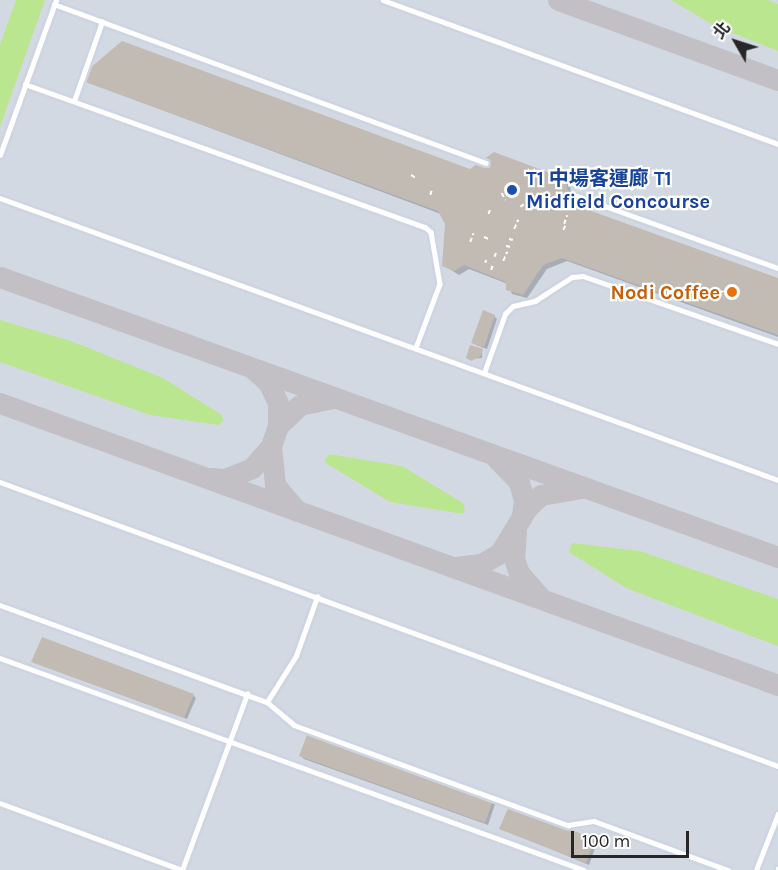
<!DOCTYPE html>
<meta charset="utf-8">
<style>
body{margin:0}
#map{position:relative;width:778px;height:870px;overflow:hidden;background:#ebdfd7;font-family:Karla,"Noto Sans TC",sans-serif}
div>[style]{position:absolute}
.airport>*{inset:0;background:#d3d9e3}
.green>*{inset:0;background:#bbe690}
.shadow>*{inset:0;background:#0003}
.taxiway>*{height:21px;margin:-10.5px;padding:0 10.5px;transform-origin:10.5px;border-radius:10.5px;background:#c2c0c5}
.building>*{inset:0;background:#c2bbb4}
.path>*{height:1.5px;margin-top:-0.75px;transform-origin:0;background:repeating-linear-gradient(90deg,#fff 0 4.5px,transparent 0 7.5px)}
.roads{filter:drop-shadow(2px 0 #cdd4e2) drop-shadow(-2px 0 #cdd4e2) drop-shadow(0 2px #cdd4e2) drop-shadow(0 -2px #cdd4e2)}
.service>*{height:4.5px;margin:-2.25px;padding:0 2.25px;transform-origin:2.25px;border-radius:2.25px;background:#fff}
.dots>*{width:16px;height:16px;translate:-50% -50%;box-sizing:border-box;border:3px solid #fff;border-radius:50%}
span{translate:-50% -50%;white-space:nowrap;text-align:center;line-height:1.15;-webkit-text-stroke:4.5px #fff;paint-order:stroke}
.transit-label{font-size:20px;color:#164399;font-weight:700}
.left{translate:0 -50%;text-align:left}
.food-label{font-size:20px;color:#c56008;font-weight:700}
.right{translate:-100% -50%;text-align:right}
.north{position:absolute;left:706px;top:12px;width:60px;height:60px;-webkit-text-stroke:4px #fff;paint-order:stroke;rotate:309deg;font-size:16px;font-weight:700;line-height:24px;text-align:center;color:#272727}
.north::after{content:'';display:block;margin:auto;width:21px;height:27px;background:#272727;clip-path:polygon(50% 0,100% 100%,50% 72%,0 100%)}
.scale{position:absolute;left:571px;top:831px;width:118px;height:27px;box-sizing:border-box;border:3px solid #272727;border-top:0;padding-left:8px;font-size:18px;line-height:21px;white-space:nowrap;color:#272727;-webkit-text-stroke:4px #fff;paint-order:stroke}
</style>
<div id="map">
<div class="airport">
<i style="clip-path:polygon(0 0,778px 0,778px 870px,0 870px)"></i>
</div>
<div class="green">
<i style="clip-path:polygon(16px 0,45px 0,0 127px,0 45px)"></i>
<i style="clip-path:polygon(671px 0,768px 0,778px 4px,778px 51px,715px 26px)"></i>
<i style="clip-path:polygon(0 320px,71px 341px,163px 378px,222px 415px,223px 421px,218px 425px,150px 415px,0 362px)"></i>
<i style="clip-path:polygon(329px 454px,402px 466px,463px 503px,465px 510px,463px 514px,390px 502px,324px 462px)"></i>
<i style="clip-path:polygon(572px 543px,640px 551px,778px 599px,778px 646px,626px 588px,569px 552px)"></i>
</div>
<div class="shadow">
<i style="clip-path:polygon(79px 79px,470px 170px,565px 180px,570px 185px,572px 205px,778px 280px,778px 337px,567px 261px,547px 269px,527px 298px,512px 294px,508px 284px,469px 269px,459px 275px,443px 265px,446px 223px,441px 214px)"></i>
<i style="clip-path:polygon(494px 316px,497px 319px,487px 349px,476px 345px,473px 342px)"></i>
<i style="clip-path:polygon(482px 351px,482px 358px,469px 359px)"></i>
<i style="clip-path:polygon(33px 662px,193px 695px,196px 698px,187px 719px)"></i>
<i style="clip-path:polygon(309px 734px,493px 801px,495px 804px,488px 825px,304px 759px,301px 756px)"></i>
<i style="clip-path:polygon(501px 828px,594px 840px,597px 843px,589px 865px)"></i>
</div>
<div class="taxiway">
<i style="left:558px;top:0;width:234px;rotate:20deg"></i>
<i style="left:0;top:277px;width:827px;rotate:19.79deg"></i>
<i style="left:0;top:403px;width:828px;rotate:19.92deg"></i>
<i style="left:278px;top:426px;width:30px;rotate:-44deg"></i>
<i style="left:300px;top:405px;width:35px;rotate:-12deg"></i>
<i style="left:271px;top:446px;width:39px;rotate:84deg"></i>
<i style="left:275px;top:485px;width:34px;rotate:50deg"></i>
<i style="left:496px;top:458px;width:33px;rotate:46deg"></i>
<i style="left:519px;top:482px;width:20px;rotate:75deg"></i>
<i style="left:524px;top:501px;width:15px;rotate:98deg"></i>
<i style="left:211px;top:478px;width:14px;rotate:4deg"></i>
<i style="left:225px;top:479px;width:29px;rotate:-22deg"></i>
<i style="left:252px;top:468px;width:29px;rotate:-49deg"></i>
<i style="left:271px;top:446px;width:21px;rotate:-71deg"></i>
<i style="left:278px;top:426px;width:23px;rotate:-90deg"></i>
<i style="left:278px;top:403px;width:23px;rotate:-115deg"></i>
<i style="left:268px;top:382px;width:20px;rotate:-139deg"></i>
<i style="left:516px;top:531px;width:27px;rotate:94deg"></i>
<i style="left:514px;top:558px;width:16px;rotate:72deg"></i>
<i style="left:519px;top:573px;width:33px;rotate:49deg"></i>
<i style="left:456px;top:567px;width:25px;rotate:-7deg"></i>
<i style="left:481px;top:564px;width:22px;rotate:-30deg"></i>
<i style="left:500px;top:553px;width:52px;rotate:-59deg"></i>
<i style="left:527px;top:508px;width:19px;rotate:-43deg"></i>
<i style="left:541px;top:495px;width:41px;rotate:-9.9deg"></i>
</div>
<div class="building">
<i style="clip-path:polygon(122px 41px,470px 169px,494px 152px,566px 179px,569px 203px,778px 278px,778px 335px,562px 258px,543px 265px,523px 295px,506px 290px,506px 282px,464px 265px,454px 271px,442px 266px,445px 224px,438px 211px,77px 79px)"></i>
<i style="clip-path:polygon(483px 310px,495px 315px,484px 347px,471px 343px)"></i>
<i style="clip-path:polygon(470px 345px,483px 349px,481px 356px,471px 361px,466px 358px)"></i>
<i style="clip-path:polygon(42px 637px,194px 694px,184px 718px,31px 662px)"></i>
<i style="clip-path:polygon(308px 732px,493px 800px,485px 823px,299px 756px)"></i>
<i style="clip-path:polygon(509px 806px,595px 839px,586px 863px,499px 829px)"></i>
</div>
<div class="path">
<i style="left:411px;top:175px;width:6px;rotate:31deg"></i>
<i style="left:502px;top:193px;width:8px;rotate:67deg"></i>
<i style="left:430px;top:195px;width:6px;rotate:-72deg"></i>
<i style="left:520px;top:207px;width:10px;rotate:-37deg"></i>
<i style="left:488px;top:214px;width:4px;rotate:-63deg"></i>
<i style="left:564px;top:224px;width:9px;rotate:-72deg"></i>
<i style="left:514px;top:229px;width:10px;rotate:-66deg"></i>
<i style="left:563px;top:230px;width:7px;rotate:-63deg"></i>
<i style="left:484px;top:237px;width:5px;rotate:22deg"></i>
<i style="left:509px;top:239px;width:4px;rotate:14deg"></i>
<i style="left:470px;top:242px;width:9px;rotate:-69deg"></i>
<i style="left:506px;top:246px;width:5px;rotate:11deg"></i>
<i style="left:494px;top:257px;width:4px;rotate:-63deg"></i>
<i style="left:503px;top:261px;width:10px;rotate:-66deg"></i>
<i style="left:485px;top:263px;width:3px;rotate:-72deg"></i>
<i style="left:491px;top:270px;width:6px;rotate:-72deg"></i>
</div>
<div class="roads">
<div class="service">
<i style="left:383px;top:0;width:420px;rotate:20deg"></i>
<i style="left:54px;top:4px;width:460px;rotate:20.2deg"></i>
<i style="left:25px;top:84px;width:425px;rotate:19.7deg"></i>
<i style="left:425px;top:227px;width:8px;rotate:40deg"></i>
<i style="left:431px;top:232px;width:53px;rotate:80.2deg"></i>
<i style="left:440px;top:284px;width:68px;rotate:110.6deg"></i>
<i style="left:74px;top:101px;width:84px;rotate:-70.5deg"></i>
<i style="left:0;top:155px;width:165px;rotate:-70.1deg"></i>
<i style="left:577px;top:196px;width:214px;rotate:19.7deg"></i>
<i style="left:0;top:198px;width:828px;rotate:19.92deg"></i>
<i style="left:484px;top:373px;width:63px;rotate:-70.4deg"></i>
<i style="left:505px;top:314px;width:11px;rotate:-45deg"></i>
<i style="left:513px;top:306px;width:23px;rotate:-13deg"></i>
<i style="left:535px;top:301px;width:44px;rotate:-33deg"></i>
<i style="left:572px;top:277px;width:11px;rotate:-5deg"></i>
<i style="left:583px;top:276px;width:207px;rotate:19.2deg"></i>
<i style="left:0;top:482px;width:828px;rotate:20.05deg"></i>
<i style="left:0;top:605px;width:284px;rotate:20deg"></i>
<i style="left:267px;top:702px;width:35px;rotate:40deg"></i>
<i style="left:294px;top:725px;width:292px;rotate:20.1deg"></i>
<i style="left:568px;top:825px;width:26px;rotate:-9deg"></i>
<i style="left:594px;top:821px;width:143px;rotate:20.1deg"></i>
<i style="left:0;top:658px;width:621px;rotate:19.95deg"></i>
<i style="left:267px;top:702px;width:54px;rotate:-57.8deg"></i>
<i style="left:296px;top:656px;width:63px;rotate:-70.4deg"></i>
<i style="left:0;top:803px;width:194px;rotate:20.2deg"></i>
<i style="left:182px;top:870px;width:188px;rotate:-69.7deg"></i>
<i style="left:756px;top:870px;width:60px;rotate:-68.6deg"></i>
<i style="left:778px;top:870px;width:1px;rotate:-90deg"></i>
</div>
</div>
<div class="dots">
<i style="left:512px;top:190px;background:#1a4fb4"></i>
<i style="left:732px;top:292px;background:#e8710a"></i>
</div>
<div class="transit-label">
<span class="left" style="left:526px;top:190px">T1 中場客運廊 T1<br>Midfield Concourse</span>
</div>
<div class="food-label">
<span class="right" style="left:720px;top:292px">Nodi Coffee</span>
</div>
<div class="north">北</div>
<div class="scale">100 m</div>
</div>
